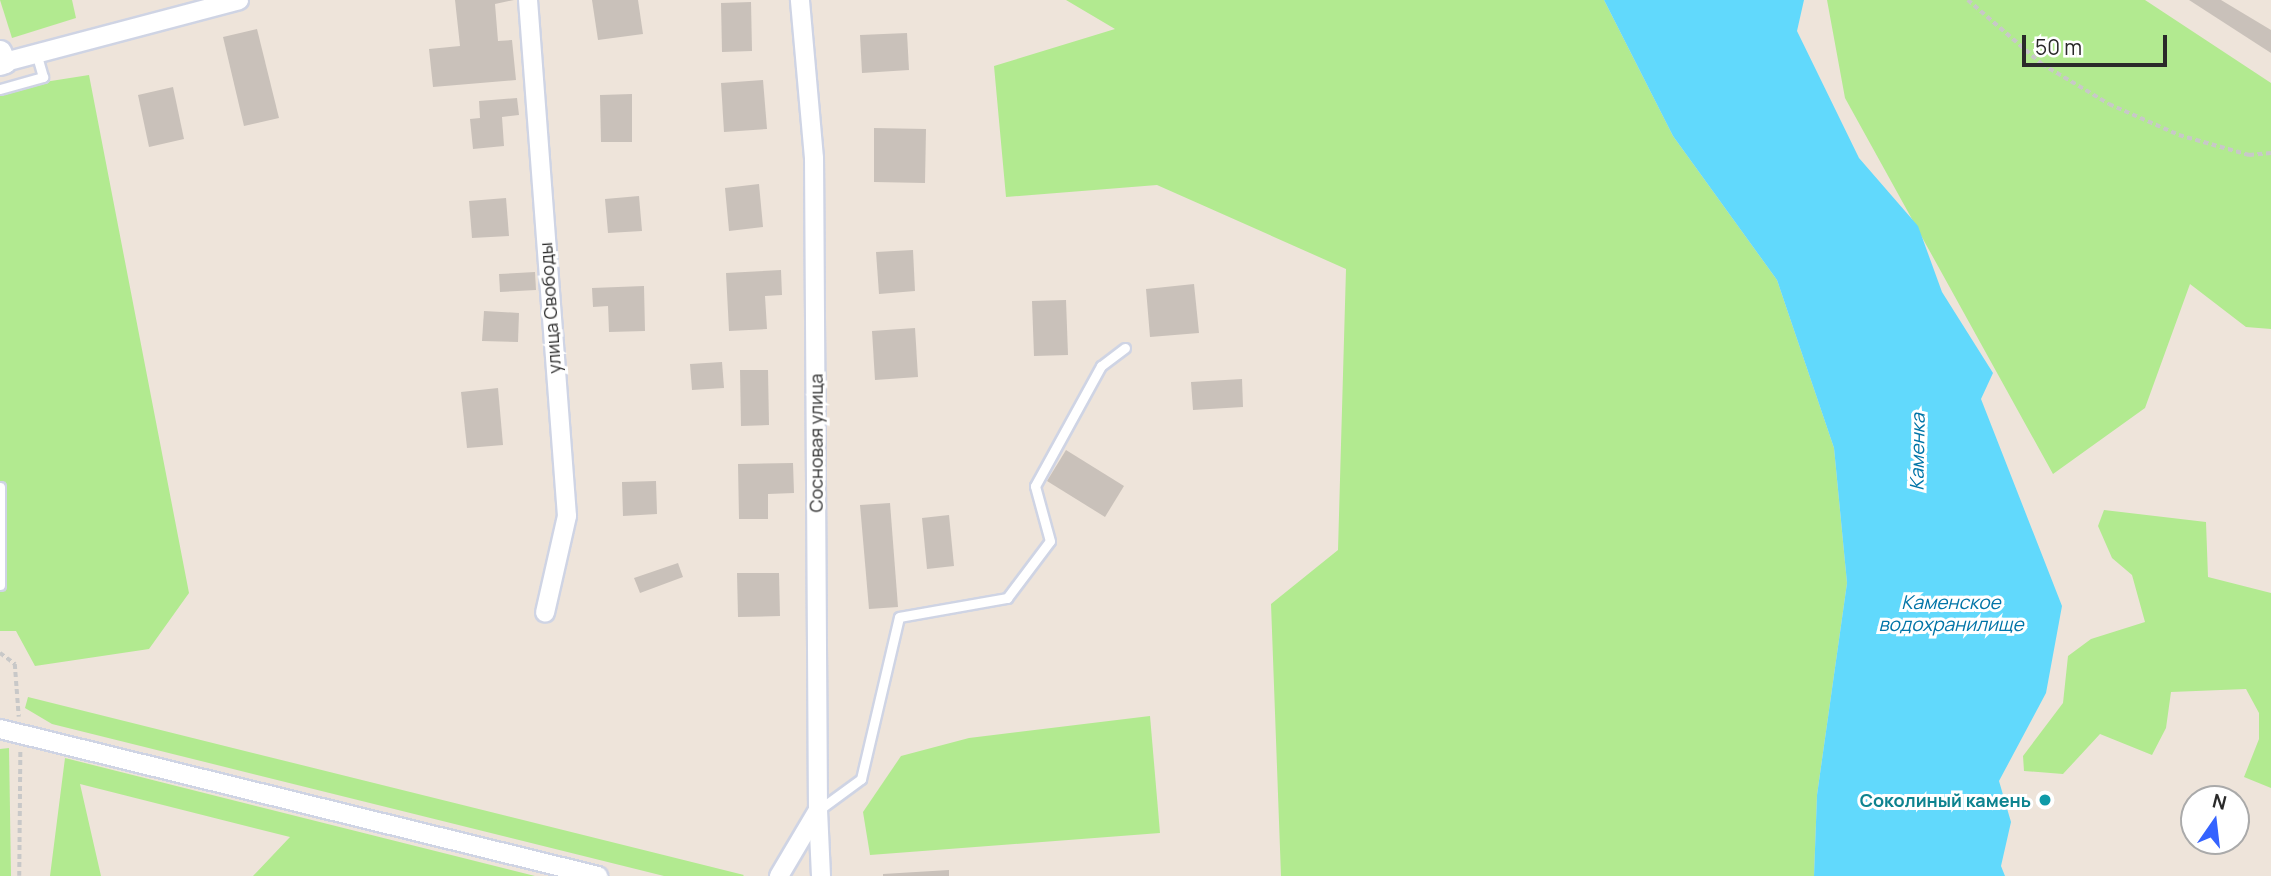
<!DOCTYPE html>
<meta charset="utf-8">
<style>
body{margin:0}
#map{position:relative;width:2271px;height:876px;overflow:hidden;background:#eee4da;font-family:Manrope,sans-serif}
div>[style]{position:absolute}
.green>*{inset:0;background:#b2ea90}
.water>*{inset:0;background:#61d9fc}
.building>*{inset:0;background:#c9c1ba}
.path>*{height:3.5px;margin-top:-1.75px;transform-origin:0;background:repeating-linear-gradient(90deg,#c8c8c8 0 5px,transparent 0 8.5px)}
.roads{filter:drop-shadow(2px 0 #cfd4e4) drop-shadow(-2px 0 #cfd4e4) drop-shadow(0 2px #cfd4e4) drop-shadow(0 -2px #cfd4e4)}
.service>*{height:9px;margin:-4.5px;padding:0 4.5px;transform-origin:4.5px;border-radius:4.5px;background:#fff}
.minor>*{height:18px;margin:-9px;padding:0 9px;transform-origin:9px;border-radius:9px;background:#fff}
.tertiary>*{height:21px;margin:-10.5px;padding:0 10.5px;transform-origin:10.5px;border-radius:10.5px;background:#fff}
.dots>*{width:19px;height:19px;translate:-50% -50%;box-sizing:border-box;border:4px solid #fff;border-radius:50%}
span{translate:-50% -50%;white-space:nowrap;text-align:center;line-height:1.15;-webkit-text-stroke:6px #fff;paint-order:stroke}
.street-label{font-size:18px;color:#2a2a2a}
.culture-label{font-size:18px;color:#0d838f;font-weight:700}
.right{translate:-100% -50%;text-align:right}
.water-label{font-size:19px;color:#0074a7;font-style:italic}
.north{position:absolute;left:2180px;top:785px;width:70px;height:70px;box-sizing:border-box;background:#fff;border:2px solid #aaa;border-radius:50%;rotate:14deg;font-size:19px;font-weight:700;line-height:28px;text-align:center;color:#2a2a2a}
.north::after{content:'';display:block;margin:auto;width:24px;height:32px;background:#3563ff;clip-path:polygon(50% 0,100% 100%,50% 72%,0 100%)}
.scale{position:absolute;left:2022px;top:35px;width:145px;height:32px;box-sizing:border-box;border:4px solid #2a2a2a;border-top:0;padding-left:9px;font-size:21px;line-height:24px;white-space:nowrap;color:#2a2a2a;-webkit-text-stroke:5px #fff;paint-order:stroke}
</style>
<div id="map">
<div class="green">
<i style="clip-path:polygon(0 0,72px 0,76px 18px,12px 38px)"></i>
<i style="clip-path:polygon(1066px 0,1604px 0,1673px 136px,1777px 280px,1834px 448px,1847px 583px,1817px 795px,1814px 876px,1281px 876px,1271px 604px,1338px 550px,1346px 269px,1157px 185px,1006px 197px,994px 66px,1115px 29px)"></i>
<i style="clip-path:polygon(1827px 0,2145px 0,2271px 83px,2271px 329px,2246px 327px,2190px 284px,2145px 408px,2053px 474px,1845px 98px)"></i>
<i style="clip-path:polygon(89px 75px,189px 593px,149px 649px,35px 666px,16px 631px,0 631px,0 89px)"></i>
<i style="clip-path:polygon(2104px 510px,2206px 522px,2208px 577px,2271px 593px,2271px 788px,2244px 777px,2259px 739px,2259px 713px,2246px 689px,2171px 692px,2166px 728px,2152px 755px,2100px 734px,2063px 774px,2024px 771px,2023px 756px,2063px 703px,2068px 656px,2091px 639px,2145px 622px,2132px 575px,2112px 558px,2098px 526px)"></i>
<i style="clip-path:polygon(28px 697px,744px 875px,743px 876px,664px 876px,52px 724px,25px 708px)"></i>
<i style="clip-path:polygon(1150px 716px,1160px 833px,870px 855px,863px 812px,901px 756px,969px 738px)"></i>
<i style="clip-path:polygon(9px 748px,11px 876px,0 876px,0 749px)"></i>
<i style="clip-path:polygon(65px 758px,535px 876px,253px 876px,290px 837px,80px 784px,101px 876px,50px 876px)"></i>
</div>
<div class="water">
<i style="clip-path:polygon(1604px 0,1804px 0,1797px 31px,1859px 158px,1918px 226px,1942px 292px,1993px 373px,1981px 399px,2062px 606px,2046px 693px,1999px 781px,2011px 822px,2001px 866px,2005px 876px,1814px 876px,1817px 795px,1847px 583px,1834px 448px,1777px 280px,1673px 136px)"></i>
</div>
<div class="building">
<i style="clip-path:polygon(455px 0,514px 0,495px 4px,498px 41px,512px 40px,516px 80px,433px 87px,429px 49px,460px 46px)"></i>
<i style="clip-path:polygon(592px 0,638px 0,643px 34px,598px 40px)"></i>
<i style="clip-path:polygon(2189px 0,2221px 0,2271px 30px,2271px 53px)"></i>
<i style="clip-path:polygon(751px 2px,752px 51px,722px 52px,721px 3px)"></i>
<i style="clip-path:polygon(257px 29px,279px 118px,244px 126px,223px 37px)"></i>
<i style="clip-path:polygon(907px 33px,909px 70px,862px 73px,860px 35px)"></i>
<i style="clip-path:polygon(763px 80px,767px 129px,724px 132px,721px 83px)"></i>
<i style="clip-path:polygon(173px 87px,184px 139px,149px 147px,138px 95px)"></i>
<i style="clip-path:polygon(632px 94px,632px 142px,601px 142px,600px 95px)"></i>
<i style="clip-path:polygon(517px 98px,519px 115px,502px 117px,504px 146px,473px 149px,470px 119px,480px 118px,479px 101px)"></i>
<i style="clip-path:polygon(874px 128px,926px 129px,925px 183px,874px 182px)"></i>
<i style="clip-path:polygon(759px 184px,763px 227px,729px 231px,725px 188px)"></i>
<i style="clip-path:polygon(639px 196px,642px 231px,608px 233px,605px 199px)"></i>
<i style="clip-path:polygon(506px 198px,509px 236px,472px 238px,469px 201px)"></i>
<i style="clip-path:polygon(913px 250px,915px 291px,879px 294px,876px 252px)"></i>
<i style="clip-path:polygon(781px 270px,782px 295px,765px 296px,767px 329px,729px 331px,726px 273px)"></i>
<i style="clip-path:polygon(535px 272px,536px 290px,500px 292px,499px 274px)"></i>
<i style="clip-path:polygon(1194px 284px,1199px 333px,1150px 337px,1146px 289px)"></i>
<i style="clip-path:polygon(644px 286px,645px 331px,609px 332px,608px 306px,593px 307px,592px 288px)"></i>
<i style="clip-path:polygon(1066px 300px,1068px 355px,1034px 356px,1032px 301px)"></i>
<i style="clip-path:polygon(484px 311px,519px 313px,518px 342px,482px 341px)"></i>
<i style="clip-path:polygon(915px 328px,918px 377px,875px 380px,872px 331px)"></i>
<i style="clip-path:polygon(722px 362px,724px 388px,692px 390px,690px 364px)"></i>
<i style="clip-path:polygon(740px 370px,768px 370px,769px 425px,741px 426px)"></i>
<i style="clip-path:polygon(1242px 379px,1243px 407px,1193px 410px,1191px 382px)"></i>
<i style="clip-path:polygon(498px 388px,503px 445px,467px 448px,461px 392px)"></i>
<i style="clip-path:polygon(1066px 450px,1124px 486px,1105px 517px,1047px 481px)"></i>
<i style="clip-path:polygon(793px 463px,794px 493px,768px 494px,768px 519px,739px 519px,738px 464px)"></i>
<i style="clip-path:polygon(656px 481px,657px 514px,623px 516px,622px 482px)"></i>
<i style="clip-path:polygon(890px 503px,898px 607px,869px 609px,860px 505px)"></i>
<i style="clip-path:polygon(949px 515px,954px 566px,927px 569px,922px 518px)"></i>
<i style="clip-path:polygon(678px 563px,683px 577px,640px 593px,634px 578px)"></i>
<i style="clip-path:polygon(737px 573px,779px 573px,780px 616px,738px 617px)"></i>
<i style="clip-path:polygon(949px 870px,949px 876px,883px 876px,883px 874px)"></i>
</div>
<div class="path">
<i style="left:1968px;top:0;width:98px;rotate:40.9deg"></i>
<i style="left:2042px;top:64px;width:78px;rotate:30.8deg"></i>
<i style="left:2109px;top:104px;width:77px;rotate:23.9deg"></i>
<i style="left:2179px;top:135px;width:73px;rotate:15.9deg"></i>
<i style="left:2249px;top:155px;width:22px;rotate:-5deg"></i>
<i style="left:0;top:653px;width:19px;rotate:36deg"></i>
<i style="left:15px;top:664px;width:53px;rotate:85.7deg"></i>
<i style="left:19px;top:876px;width:124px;rotate:-89.5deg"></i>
</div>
<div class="roads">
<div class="service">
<i style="left:0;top:89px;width:45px;rotate:-15.6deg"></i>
<i style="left:43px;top:77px;width:25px;rotate:-106deg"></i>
<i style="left:0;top:487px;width:98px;rotate:90deg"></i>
<i style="left:820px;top:809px;width:51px;rotate:-36.2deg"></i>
<i style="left:861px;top:779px;width:166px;rotate:-76.8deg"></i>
<i style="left:899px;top:617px;width:110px;rotate:-10deg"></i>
<i style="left:1007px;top:598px;width:71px;rotate:-53deg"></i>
<i style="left:1050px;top:541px;width:57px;rotate:-105.3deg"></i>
<i style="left:1035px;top:486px;width:137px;rotate:-61.2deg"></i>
<i style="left:1101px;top:366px;width:30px;rotate:-37deg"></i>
</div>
<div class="minor">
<i style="left:528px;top:0;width:517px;rotate:85.68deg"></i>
<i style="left:567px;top:516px;width:99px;rotate:102.8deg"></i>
<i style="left:5px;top:62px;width:242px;rotate:-14.8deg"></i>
<i style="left:0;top:729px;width:616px;rotate:13.81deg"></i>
<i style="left:818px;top:810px;width:66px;rotate:87.4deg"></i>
<i style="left:779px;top:876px;width:77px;rotate:-59.4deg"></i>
<i style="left:818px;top:810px;width:652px;rotate:-90.35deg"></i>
<i style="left:814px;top:158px;width:159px;rotate:-95.1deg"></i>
</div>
<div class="tertiary">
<i style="left:0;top:51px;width:12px;rotate:66deg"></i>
<i style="left:5px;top:62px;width:5px;rotate:158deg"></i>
</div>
</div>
<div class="dots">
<i style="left:2045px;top:800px;background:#0f9aa8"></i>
</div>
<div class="street-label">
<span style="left:550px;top:308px;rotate:-94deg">улица Свободы</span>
<span style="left:816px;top:443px;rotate:-90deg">Сосновая улица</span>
</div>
<div class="culture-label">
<span class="right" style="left:2031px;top:800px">Соколиный камень</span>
</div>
<div class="water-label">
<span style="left:1918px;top:452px;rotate:-89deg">Каменка</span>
<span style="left:1951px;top:614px">Каменское<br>водохранилище</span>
</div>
<div class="north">N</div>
<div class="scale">50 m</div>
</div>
